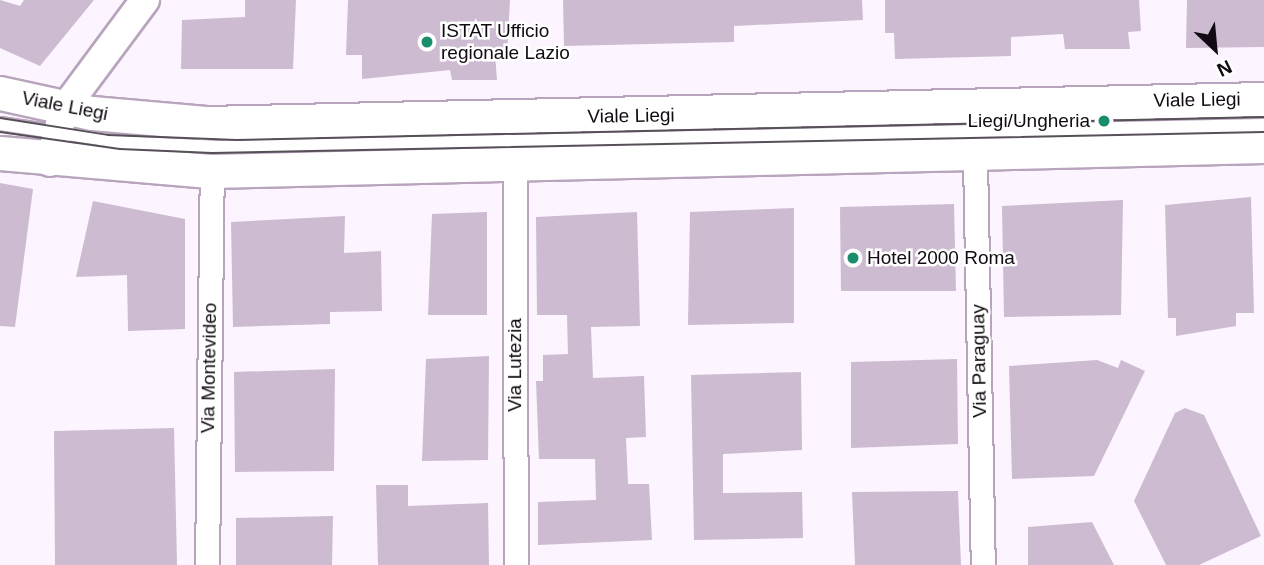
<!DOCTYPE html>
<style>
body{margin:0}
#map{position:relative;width:1264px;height:565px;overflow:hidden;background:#fcf4fe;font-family:Arial,sans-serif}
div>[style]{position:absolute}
.building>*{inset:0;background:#cdbbd2}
.roads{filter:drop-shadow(2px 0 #b8a5bd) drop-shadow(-2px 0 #b8a5bd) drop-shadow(0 2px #b8a5bd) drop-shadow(0 -2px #b8a5bd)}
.service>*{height:12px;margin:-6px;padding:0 6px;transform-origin:6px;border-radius:6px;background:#fff}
.minor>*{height:23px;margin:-11.5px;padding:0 11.5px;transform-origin:11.5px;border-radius:11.5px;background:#fff}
.tertiary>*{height:28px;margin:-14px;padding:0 14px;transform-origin:14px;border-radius:14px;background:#fff}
.secondary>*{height:33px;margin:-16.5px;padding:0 16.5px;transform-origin:16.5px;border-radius:16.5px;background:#fff}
.tram>*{height:2px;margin:-1px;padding:0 1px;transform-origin:1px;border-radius:1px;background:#575059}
.dots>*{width:19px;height:19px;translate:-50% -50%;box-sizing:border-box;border:4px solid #fff;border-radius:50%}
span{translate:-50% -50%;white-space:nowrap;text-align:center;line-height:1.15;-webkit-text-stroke:5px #fff;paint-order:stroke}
.poi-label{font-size:19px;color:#110a12}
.left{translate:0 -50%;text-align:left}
.right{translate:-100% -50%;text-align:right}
.street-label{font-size:19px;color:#110a12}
.north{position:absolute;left:1180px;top:14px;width:70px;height:70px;-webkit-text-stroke:5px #fff;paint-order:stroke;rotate:154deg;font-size:19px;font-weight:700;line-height:28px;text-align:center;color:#110a12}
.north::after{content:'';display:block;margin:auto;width:24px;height:32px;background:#110a12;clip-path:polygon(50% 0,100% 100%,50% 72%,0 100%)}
</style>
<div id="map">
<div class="building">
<i style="clip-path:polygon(0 0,20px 6px,24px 0,94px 0,40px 66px,0 48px)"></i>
<i style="clip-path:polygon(245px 0,296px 0,293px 69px,181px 69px,182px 20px,245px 17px)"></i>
<i style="clip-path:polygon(348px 0,510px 0,507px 54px,495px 54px,497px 80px,452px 80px,450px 70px,362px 79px,362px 55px,346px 55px)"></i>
<i style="clip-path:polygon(563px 0,862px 0,863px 20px,734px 26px,734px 42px,564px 46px)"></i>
<i style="clip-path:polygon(885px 0,1139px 0,1141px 31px,1128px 32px,1130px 49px,1065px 49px,1063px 34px,1011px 37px,1011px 56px,895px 59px,894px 33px,885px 33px)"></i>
<i style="clip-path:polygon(1187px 0,1264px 0,1264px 47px,1186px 48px)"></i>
<i style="clip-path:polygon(0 183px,33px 189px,15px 327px,0 326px)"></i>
<i style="clip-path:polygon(1251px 197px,1254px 313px,1236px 313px,1236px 326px,1176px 336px,1176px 318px,1168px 318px,1165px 205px)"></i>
<i style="clip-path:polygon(1123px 200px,1121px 315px,1004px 317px,1002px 206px)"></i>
<i style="clip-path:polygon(93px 201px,185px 219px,185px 329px,128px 331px,127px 275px,76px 277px)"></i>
<i style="clip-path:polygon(954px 204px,956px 291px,841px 291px,840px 207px)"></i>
<i style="clip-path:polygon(794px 208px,794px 323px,688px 325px,690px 212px)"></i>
<i style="clip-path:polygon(487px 212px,487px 315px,428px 315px,432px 214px)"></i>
<i style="clip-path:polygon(637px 212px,640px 326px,591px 327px,593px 378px,644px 376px,646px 437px,626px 438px,628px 484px,649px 484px,652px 540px,538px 545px,538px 502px,596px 500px,595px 459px,539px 459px,536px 381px,543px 381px,543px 355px,568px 354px,567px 315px,537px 315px,536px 217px)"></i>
<i style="clip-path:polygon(345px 216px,344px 253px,381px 251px,382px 311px,330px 312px,330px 324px,233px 327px,231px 222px)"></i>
<i style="clip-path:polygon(489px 356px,488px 460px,422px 461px,426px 359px)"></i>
<i style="clip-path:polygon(957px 359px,958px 444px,851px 448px,851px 362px)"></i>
<i style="clip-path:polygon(1097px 360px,1118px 368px,1121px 360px,1145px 371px,1094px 476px,1012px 479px,1009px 366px)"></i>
<i style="clip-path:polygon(335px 369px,334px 471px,235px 472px,234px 372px)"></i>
<i style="clip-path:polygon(801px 372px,802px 450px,723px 454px,723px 493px,802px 492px,803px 538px,694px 540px,691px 375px)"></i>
<i style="clip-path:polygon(1185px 408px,1204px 415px,1261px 536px,1199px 565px,1166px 565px,1134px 501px,1175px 413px)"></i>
<i style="clip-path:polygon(174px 428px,177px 565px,55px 565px,54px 431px)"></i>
<i style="clip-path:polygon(376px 485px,408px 485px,408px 506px,488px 503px,489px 565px,378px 565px)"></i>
<i style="clip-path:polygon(958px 491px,961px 565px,855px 565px,852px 492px)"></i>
<i style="clip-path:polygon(333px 516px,332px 565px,236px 565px,236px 518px)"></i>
<i style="clip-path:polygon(1092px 522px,1114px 565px,1028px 565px,1028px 527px)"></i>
</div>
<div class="roads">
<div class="service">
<i style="left:0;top:124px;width:122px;rotate:8.5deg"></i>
<i style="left:121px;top:142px;width:98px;rotate:2.9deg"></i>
<i style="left:219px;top:147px;width:1045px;rotate:-1.21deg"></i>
</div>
<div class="minor">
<i style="left:975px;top:158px;width:407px;rotate:88.9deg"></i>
<i style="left:515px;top:165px;width:400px;rotate:89.9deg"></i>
<i style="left:207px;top:565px;width:394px;rotate:-89.3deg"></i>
</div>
<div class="tertiary">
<i style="left:50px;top:162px;width:55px;rotate:-75.2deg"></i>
<i style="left:64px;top:109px;width:136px;rotate:-53.4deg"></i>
</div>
<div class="secondary">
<i style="left:0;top:93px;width:94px;rotate:12.3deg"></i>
<i style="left:92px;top:113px;width:114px;rotate:5deg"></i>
<i style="left:206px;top:123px;width:1058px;rotate:-1.3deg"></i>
<i style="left:0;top:153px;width:213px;rotate:4.9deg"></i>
<i style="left:212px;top:171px;width:1052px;rotate:-1.36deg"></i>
</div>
</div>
<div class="tram">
<i style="left:0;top:118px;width:109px;rotate:8.9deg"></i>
<i style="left:108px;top:135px;width:129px;rotate:2.2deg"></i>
<i style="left:237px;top:140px;width:1027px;rotate:-1.28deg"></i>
<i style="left:0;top:132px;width:121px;rotate:8.1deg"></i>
<i style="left:120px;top:149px;width:92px;rotate:2.5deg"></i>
<i style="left:212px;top:153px;width:1052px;rotate:-1.14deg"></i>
</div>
<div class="dots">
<i style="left:427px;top:42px;background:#1a8d6e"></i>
<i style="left:1104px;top:121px;background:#1a8d6e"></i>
<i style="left:853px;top:258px;background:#1a8d6e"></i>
</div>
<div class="poi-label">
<span class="left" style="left:441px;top:42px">ISTAT Ufficio<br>regionale Lazio</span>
<span class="right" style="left:1090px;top:121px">Liegi/Ungheria</span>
<span class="left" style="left:867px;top:258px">Hotel 2000 Roma</span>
</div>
<div class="street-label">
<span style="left:1197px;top:100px;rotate:-1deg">Viale Liegi</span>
<span style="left:65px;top:106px;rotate:11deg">Viale Liegi</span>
<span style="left:631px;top:116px;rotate:-1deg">Viale Liegi</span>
<span style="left:979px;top:361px;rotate:-91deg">Via Paraguay</span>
<span style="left:515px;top:365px;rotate:-90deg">Via Lutezia</span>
<span style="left:209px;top:368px;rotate:-89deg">Via Montevideo</span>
</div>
<div class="north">N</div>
</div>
